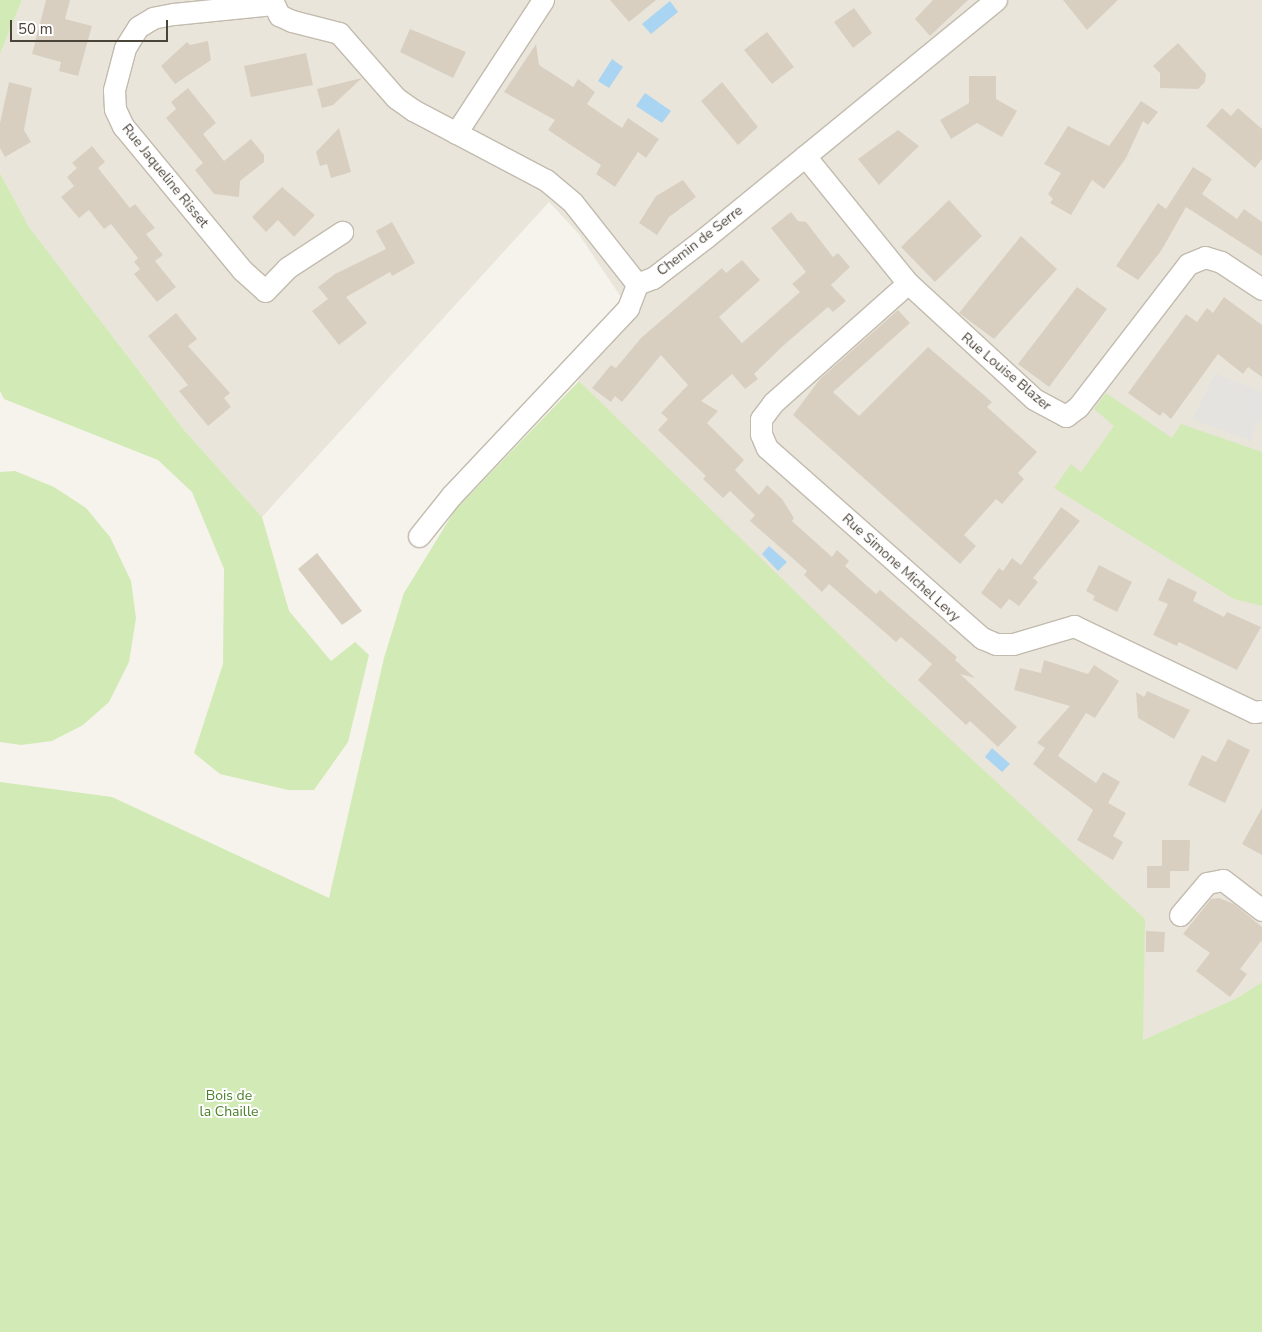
<!DOCTYPE html>
<style>
body{margin:0}
#map{position:relative;width:1262px;height:1332px;overflow:hidden;background:#f6f3ec;font-family:"Nunito Sans",sans-serif}
div>[style]{position:absolute}
.residential>*{inset:0;background:#eae5da}
.green>*{inset:0;background:#d2eab5}
.parking>*{inset:0;background:#e5e3e0}
.water>*{inset:0;background:#a9d4f2}
.building>*{inset:0;background:#d8cfc1}
.roads{filter:drop-shadow(1px 0 #c2bbae) drop-shadow(-1px 0 #c2bbae) drop-shadow(0 1px #c2bbae) drop-shadow(0 -1px #c2bbae)}
.street>*{height:21px;margin:-10.5px;padding:0 10.5px;transform-origin:10.5px;border-radius:10.5px;background:#fff}
span{translate:-50% -50%;white-space:nowrap;text-align:center;line-height:1.15;-webkit-text-stroke:4px #fff;paint-order:stroke}
.street-label{font-size:14px;color:#4b4439}
.park-label{font-size:14px;color:#4a7f2a}
.scale{position:absolute;left:10px;top:20px;width:158px;height:22px;box-sizing:border-box;border:2px solid #4b4439;border-top:0;padding-left:6px;font-size:15px;line-height:18px;white-space:nowrap;color:#4b4439;-webkit-text-stroke:4px #fff;paint-order:stroke}
</style>
<div id="map">
<div class="residential">
<i style="clip-path:polygon(22px 0,1262px 0,1262px 982px,1237px 998px,1143px 1040px,1007px 795px,744px 545px,565px 367px,623px 300px,578px 233px,549px 202px,262px 517px,184px 430px,29px 227px,0 173px,0 54px)"></i>
</div>
<div class="green">
<i style="clip-path:polygon(0 0,22px 0,0 54px)"></i>
<i style="clip-path:polygon(0 173px,29px 227px,184px 430px,262px 517px,289px 611px,331px 661px,355px 642px,369px 655px,348px 742px,314px 790px,288px 790px,220px 774px,194px 753px,223px 664px,224px 569px,192px 492px,158px 460px,4px 399px,0 391px)"></i>
<i style="clip-path:polygon(579px 381px,887px 681px,1145px 919px,1143px 1040px,1237px 998px,1262px 982px,1262px 1332px,0 1332px,0 782px,112px 797px,329px 898px,384px 658px,404px 593px,455px 510px)"></i>
<i style="clip-path:polygon(1106px 393px,1172px 438px,1181px 424px,1262px 452px,1262px 606px,1234px 599px,1054px 488px,1071px 464px,1081px 472px,1114px 426px,1094px 409px)"></i>
<i style="clip-path:polygon(15px 471px,54px 487px,86px 508px,110px 537px,131px 581px,136px 618px,129px 662px,109px 702px,83px 725px,52px 741px,21px 745px,0 742px,0 472px)"></i>
</div>
<div class="parking">
<i style="clip-path:polygon(1215px 373px,1262px 392px,1262px 422px,1257px 423px,1251px 441px,1192px 419px)"></i>
</div>
<div class="water">
<i style="clip-path:polygon(670px 1px,678px 12px,651px 34px,642px 24px)"></i>
<i style="clip-path:polygon(612px 59px,623px 67px,609px 88px,598px 81px)"></i>
<i style="clip-path:polygon(645px 93px,671px 111px,662px 123px,636px 106px)"></i>
<i style="clip-path:polygon(769px 546px,787px 562px,778px 571px,762px 554px)"></i>
<i style="clip-path:polygon(992px 748px,1010px 764px,1002px 772px,985px 757px)"></i>
</div>
<div class="building">
<i style="clip-path:polygon(46px 0,70px 0,65px 19px,92px 26px,78px 76px,59px 71px,61px 62px,32px 54px)"></i>
<i style="clip-path:polygon(610px 0,656px 0,629px 22px)"></i>
<i style="clip-path:polygon(933px 0,968px 0,930px 36px,915px 19px)"></i>
<i style="clip-path:polygon(1063px 0,1118px 0,1087px 30px)"></i>
<i style="clip-path:polygon(854px 8px,872px 33px,853px 48px,834px 22px)"></i>
<i style="clip-path:polygon(410px 29px,466px 52px,453px 78px,400px 52px)"></i>
<i style="clip-path:polygon(767px 32px,794px 67px,772px 84px,744px 50px)"></i>
<i style="clip-path:polygon(208px 41px,211px 60px,175px 84px,161px 66px,187px 42px,190px 45px)"></i>
<i style="clip-path:polygon(1178px 43px,1206px 74px,1205px 82px,1198px 89px,1160px 88px,1160px 73px,1153px 66px)"></i>
<i style="clip-path:polygon(536px 44px,539px 65px,573px 87px,578px 79px,595px 92px,587px 104px,622px 128px,628px 118px,659px 139px,646px 158px,638px 152px,615px 187px,596px 174px,601px 165px,548px 130px,555px 120px,504px 92px)"></i>
<i style="clip-path:polygon(306px 53px,313px 85px,251px 97px,244px 66px)"></i>
<i style="clip-path:polygon(969px 76px,996px 76px,996px 99px,1017px 111px,1002px 137px,977px 123px,951px 139px,940px 120px,969px 103px)"></i>
<i style="clip-path:polygon(362px 78px,333px 105px,322px 108px,317px 89px)"></i>
<i style="clip-path:polygon(9px 82px,32px 88px,24px 130px,31px 142px,5px 157px,0 148px,0 123px)"></i>
<i style="clip-path:polygon(722px 82px,758px 127px,738px 145px,701px 101px)"></i>
<i style="clip-path:polygon(188px 88px,216px 123px,203px 134px,224px 161px,251px 139px,264px 155px,264px 162px,240px 181px,239px 197px,214px 194px,195px 170px,203px 163px,166px 118px,176px 109px,171px 102px)"></i>
<i style="clip-path:polygon(1141px 101px,1158px 112px,1148px 125px,1143px 121px,1126px 158px,1104px 189px,1092px 180px,1071px 215px,1050px 203px,1053px 199px,1048px 194px,1061px 173px,1044px 164px,1068px 126px,1109px 146px)"></i>
<i style="clip-path:polygon(1222px 108px,1231px 116px,1238px 108px,1262px 129px,1262px 159px,1255px 168px,1206px 126px)"></i>
<i style="clip-path:polygon(339px 128px,351px 172px,331px 178px,327px 164px,320px 166px,316px 152px)"></i>
<i style="clip-path:polygon(898px 130px,919px 146px,879px 185px,858px 159px)"></i>
<i style="clip-path:polygon(92px 146px,105px 162px,98px 168px,130px 208px,135px 204px,155px 228px,146px 234px,163px 255px,155px 261px,176px 287px,157px 302px,134px 274px,140px 269px,134px 262px,138px 258px,111px 224px,104px 229px,89px 210px,79px 218px,61px 197px,74px 186px,67px 177px,77px 168px,72px 163px)"></i>
<i style="clip-path:polygon(1193px 167px,1212px 179px,1202px 194px,1237px 219px,1244px 209px,1262px 222px,1262px 256px,1186px 207px,1161px 251px,1138px 280px,1116px 266px,1158px 203px,1166px 209px)"></i>
<i style="clip-path:polygon(683px 180px,696px 197px,669px 217px,657px 235px,639px 223px,656px 196px)"></i>
<i style="clip-path:polygon(282px 187px,315px 215px,294px 237px,278px 220px,266px 232px,252px 217px)"></i>
<i style="clip-path:polygon(949px 200px,982px 236px,935px 282px,901px 247px)"></i>
<i style="clip-path:polygon(791px 212px,798px 221px,806px 222px,833px 257px,838px 253px,850px 267px,831px 285px,846px 301px,833px 312px,828px 307px,784px 345px,754px 374px,758px 379px,745px 389px,732px 374px,701px 401px,718px 411px,707px 423px,744px 460px,735px 470px,759px 495px,767px 485px,782px 499px,794px 518px,792px 521px,832px 557px,837px 550px,849px 561px,845px 566px,876px 594px,880px 590px,957px 657px,955px 660px,975px 678px,960px 674px,1017px 727px,998px 747px,970px 721px,966px 725px,918px 680px,932px 664px,901px 637px,896px 642px,829px 584px,822px 592px,804px 575px,807px 571px,750px 521px,755px 515px,730px 491px,723px 498px,703px 479px,706px 476px,658px 430px,668px 419px,661px 413px,688px 385px,661px 355px,622px 402px,615px 396px,611px 402px,592px 388px,611px 365px,616px 368px,641px 338px,722px 268px,726px 273px,742px 260px,760px 280px,719px 317px,742px 343px,800px 292px,792px 284px,806px 272px,771px 228px)"></i>
<i style="clip-path:polygon(392px 222px,415px 263px,392px 276px,390px 272px,346px 297px,367px 323px,339px 345px,312px 311px,328px 299px,318px 287px,335px 274px,386px 249px,376px 231px)"></i>
<i style="clip-path:polygon(1021px 236px,1057px 269px,994px 339px,959px 313px)"></i>
<i style="clip-path:polygon(1077px 287px,1107px 309px,1049px 387px,1018px 364px)"></i>
<i style="clip-path:polygon(1224px 297px,1262px 325px,1262px 377px,1248px 367px,1243px 374px,1218px 354px,1171px 419px,1163px 412px,1160px 416px,1128px 393px,1186px 314px,1197px 322px,1207px 308px,1213px 313px)"></i>
<i style="clip-path:polygon(898px 310px,910px 323px,833px 392px,859px 416px,928px 347px,992px 402px,987px 407px,1037px 452px,1018px 473px,1024px 479px,1002px 504px,996px 499px,964px 535px,976px 546px,960px 564px,793px 415px,820px 379px)"></i>
<i style="clip-path:polygon(176px 313px,197px 339px,188px 346px,230px 393px,224px 398px,231px 407px,208px 426px,179px 391px,188px 385px,148px 336px)"></i>
<i style="clip-path:polygon(1061px 507px,1080px 521px,1033px 578px,1038px 582px,1019px 606px,1009px 599px,1001px 609px,981px 593px,999px 568px,1003px 571px,1012px 558px,1021px 565px)"></i>
<i style="clip-path:polygon(317px 553px,362px 611px,342px 625px,298px 569px)"></i>
<i style="clip-path:polygon(1099px 565px,1132px 582px,1117px 612px,1093px 600px,1095px 596px,1086px 591px)"></i>
<i style="clip-path:polygon(1168px 578px,1197px 592px,1193px 601px,1224px 617px,1227px 612px,1261px 627px,1237px 670px,1179px 642px,1177px 646px,1153px 635px,1168px 604px,1158px 600px)"></i>
<i style="clip-path:polygon(1044px 660px,1088px 674px,1094px 665px,1119px 681px,1095px 718px,1086px 713px,1058px 756px,1096px 783px,1103px 772px,1120px 782px,1108px 803px,1126px 813px,1113px 836px,1123px 842px,1113px 860px,1077px 840px,1093px 810px,1033px 764px,1045px 748px,1037px 743px,1070px 706px,1014px 690px,1020px 668px,1041px 673px)"></i>
<i style="clip-path:polygon(1147px 691px,1190px 710px,1174px 739px,1138px 718px,1136px 692px,1144px 697px)"></i>
<i style="clip-path:polygon(1228px 739px,1250px 750px,1225px 803px,1188px 785px,1202px 755px,1216px 762px)"></i>
<i style="clip-path:polygon(1262px 808px,1262px 855px,1242px 844px)"></i>
<i style="clip-path:polygon(1162px 840px,1190px 840px,1189px 871px,1170px 871px,1170px 888px,1147px 888px,1147px 866px,1162px 866px)"></i>
<i style="clip-path:polygon(1219px 898px,1234px 904px,1262px 927px,1262px 940px,1240px 969px,1247px 974px,1230px 997px,1196px 971px,1210px 953px,1183px 934px,1211px 899px)"></i>
<i style="clip-path:polygon(1146px 931px,1165px 932px,1164px 952px,1146px 952px)"></i>
</div>
<div class="roads">
<div class="street">
<i style="left:272px;top:0;width:17px;rotate:65deg"></i>
<i style="left:279px;top:15px;width:14px;rotate:25deg"></i>
<i style="left:292px;top:21px;width:49px;rotate:14.3deg"></i>
<i style="left:339px;top:33px;width:86px;rotate:48.8deg"></i>
<i style="left:396px;top:98px;width:21px;rotate:35deg"></i>
<i style="left:413px;top:110px;width:150px;rotate:27.8deg"></i>
<i style="left:546px;top:180px;width:35px;rotate:40deg"></i>
<i style="left:573px;top:203px;width:103px;rotate:51.7deg"></i>
<i style="left:273px;top:4px;width:100px;rotate:174.3deg"></i>
<i style="left:173px;top:14px;width:20px;rotate:169deg"></i>
<i style="left:153px;top:18px;width:17px;rotate:149deg"></i>
<i style="left:138px;top:27px;width:25px;rotate:122deg"></i>
<i style="left:125px;top:48px;width:43px;rotate:104.7deg"></i>
<i style="left:114px;top:90px;width:19px;rotate:87deg"></i>
<i style="left:115px;top:109px;width:19px;rotate:65deg"></i>
<i style="left:123px;top:126px;width:187px;rotate:50.4deg"></i>
<i style="left:242px;top:270px;width:31px;rotate:42deg"></i>
<i style="left:265px;top:291px;width:32px;rotate:-46deg"></i>
<i style="left:287px;top:268px;width:66px;rotate:-33.2deg"></i>
<i style="left:456px;top:133px;width:159px;rotate:-56.8deg"></i>
<i style="left:805px;top:156px;width:164px;rotate:51deg"></i>
<i style="left:908px;top:283px;width:171px;rotate:42.6deg"></i>
<i style="left:1034px;top:399px;width:36px;rotate:28deg"></i>
<i style="left:1066px;top:416px;width:15px;rotate:-37deg"></i>
<i style="left:1078px;top:407px;width:180px;rotate:-52.4deg"></i>
<i style="left:1188px;top:264px;width:18px;rotate:-22deg"></i>
<i style="left:1205px;top:257px;width:17px;rotate:17deg"></i>
<i style="left:1221px;top:262px;width:49px;rotate:33.4deg"></i>
<i style="left:908px;top:283px;width:181px;rotate:138.4deg"></i>
<i style="left:773px;top:403px;width:20px;rotate:127deg"></i>
<i style="left:761px;top:419px;width:15px;rotate:90deg"></i>
<i style="left:761px;top:434px;width:15px;rotate:67deg"></i>
<i style="left:767px;top:448px;width:287px;rotate:41.5deg"></i>
<i style="left:982px;top:638px;width:15px;rotate:23deg"></i>
<i style="left:996px;top:644px;width:17px"></i>
<i style="left:1013px;top:644px;width:64px;rotate:-16.4deg"></i>
<i style="left:1074px;top:626px;width:199px;rotate:25.5deg"></i>
<i style="left:1254px;top:712px;width:8px;rotate:-7deg"></i>
<i style="left:637px;top:284px;width:17px;rotate:-21deg"></i>
<i style="left:653px;top:278px;width:66px;rotate:-37.6deg"></i>
<i style="left:705px;top:238px;width:376px;rotate:-39.3deg"></i>
<i style="left:419px;top:536px;width:51px;rotate:-51.3deg"></i>
<i style="left:451px;top:496px;width:258px;rotate:-46.7deg"></i>
<i style="left:628px;top:308px;width:26px;rotate:-69deg"></i>
<i style="left:1180px;top:915px;width:42px;rotate:-49.8deg"></i>
<i style="left:1207px;top:883px;width:16px;rotate:-11deg"></i>
<i style="left:1223px;top:880px;width:49px;rotate:37.6deg"></i>
</div>
</div>
<div class="street-label">
<span style="left:165px;top:176px;rotate:51deg">Rue Jaqueline Risset</span>
<span style="left:700px;top:241px;rotate:-38deg">Chemin de Serre</span>
<span style="left:1006px;top:372px;rotate:40deg">Rue Louise Blazer</span>
<span style="left:901px;top:568px;rotate:42deg">Rue Simone Michel Levy</span>
</div>
<div class="park-label">
<span style="left:229px;top:1104px">Bois de<br>la Chaille</span>
</div>
<div class="scale">50 m</div>
</div>
